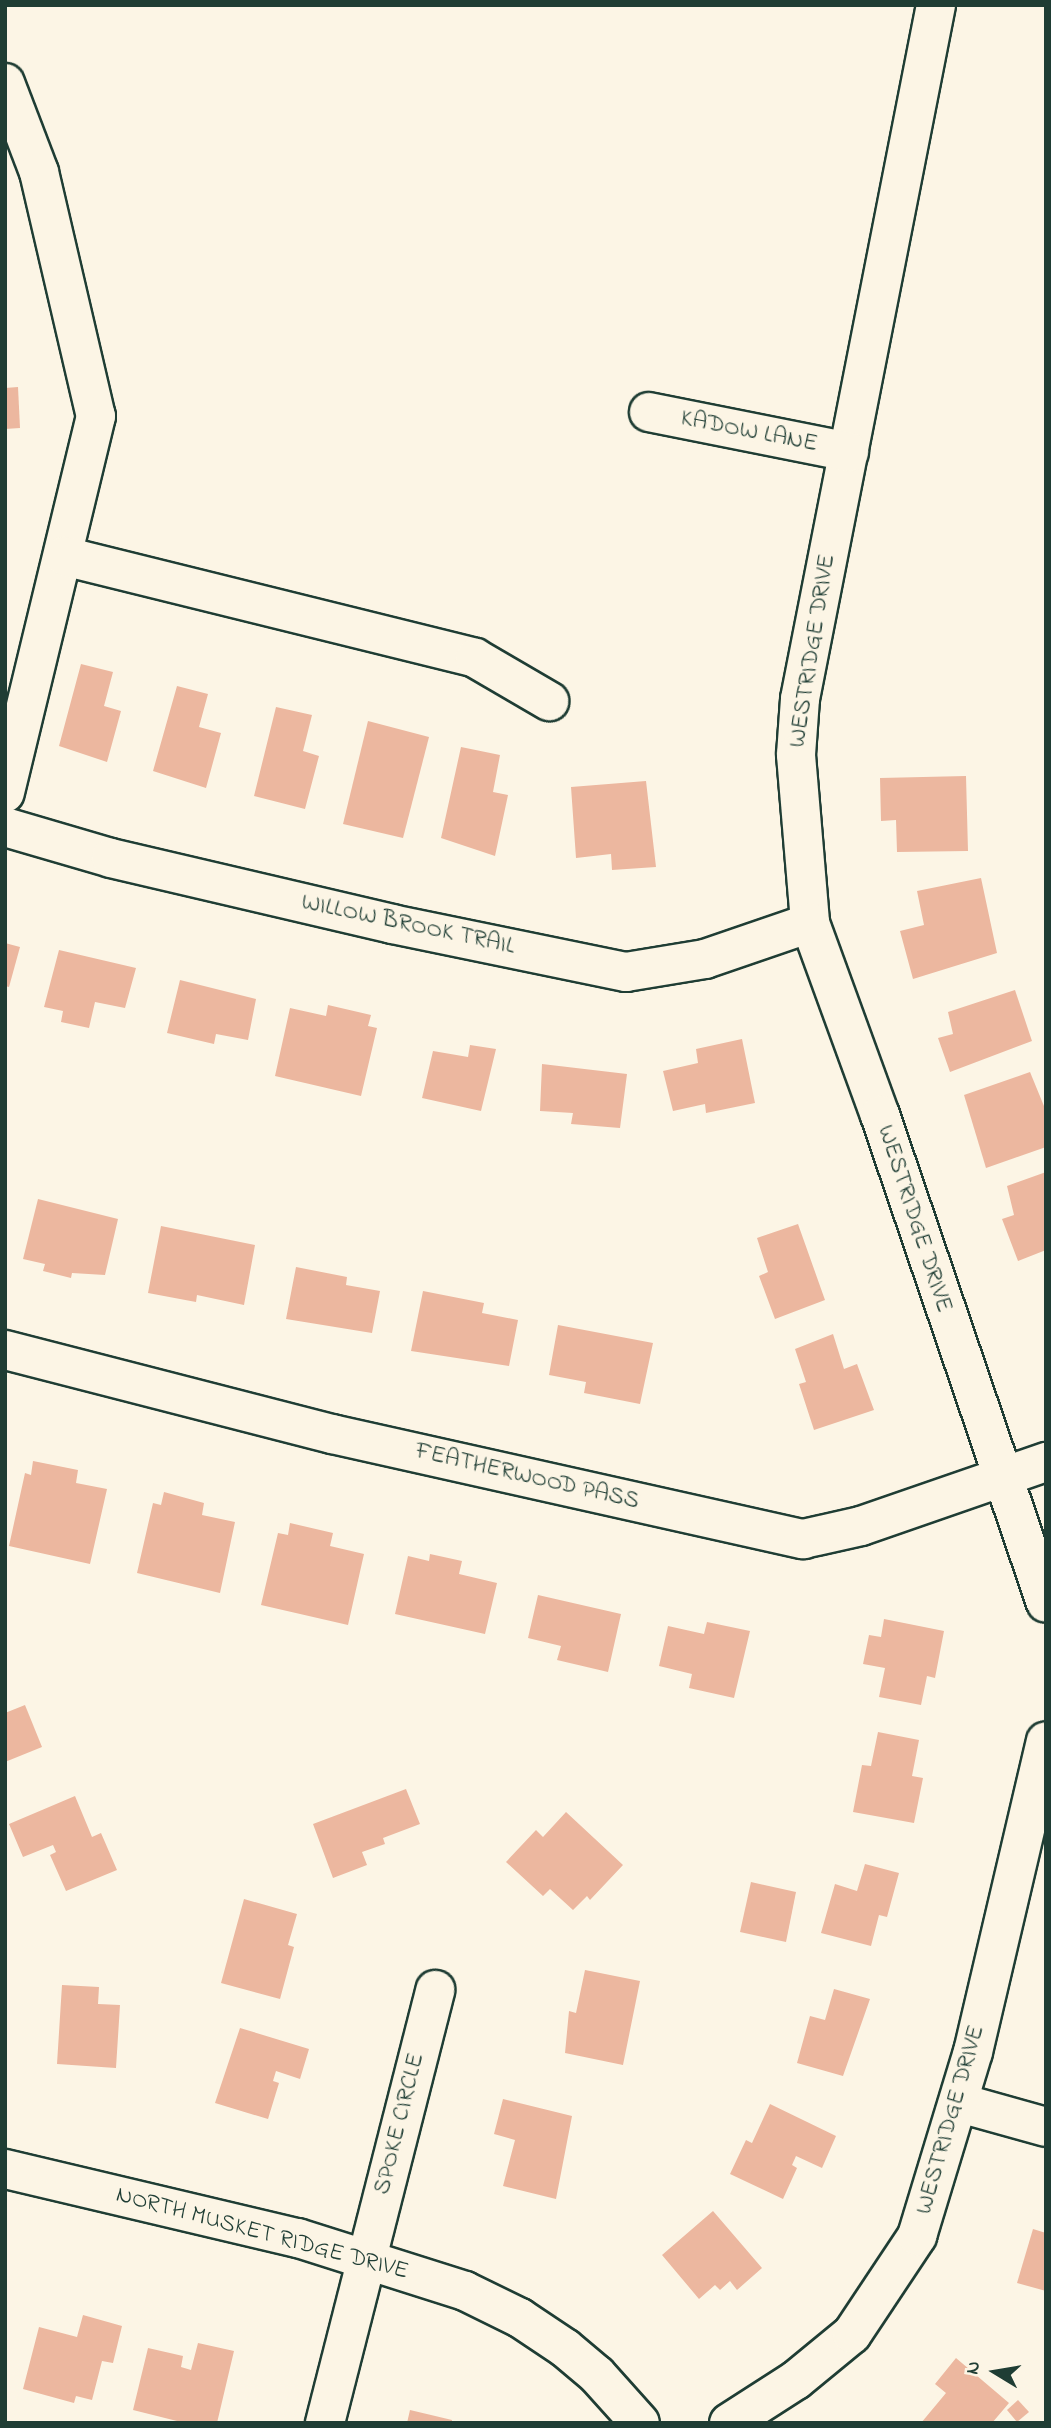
<!DOCTYPE html>
<style>
body{margin:0}
#map{position:relative;width:1051px;height:2428px;overflow:hidden;background:#fcf5e5;font-family:"Indie Flower",sans-serif}
div>[style]{position:absolute}
.building>*{inset:0;background:#ecb79f}
.roads{filter:drop-shadow(2px 0 #1f3d34) drop-shadow(-2px 0 #1f3d34) drop-shadow(0 2px #1f3d34) drop-shadow(0 -2px #1f3d34)}
.minor>*{height:38px;margin:-19px;padding:0 19px;transform-origin:19px;border-radius:19px;background:#fcf5e5}
span{translate:-50% -50%;white-space:nowrap;text-align:center;line-height:1.15;-webkit-text-stroke:5px #fcf5e5;paint-order:stroke}
.street-label{font-size:24px;color:#1f3d34}
.frame{position:absolute;inset:0;border:7px solid #1f3d34;pointer-events:none}
.north{position:absolute;left:960px;top:2337px;width:70px;height:70px;-webkit-text-stroke:5px #fcf5e5;paint-order:stroke;rotate:281deg;font-size:19px;font-weight:700;line-height:28px;text-align:center;color:#1f3d34}
.north::after{content:'';display:block;margin:auto;width:24px;height:32px;background:#1f3d34;clip-path:polygon(50% 0,100% 100%,50% 72%,0 100%)}
</style>
<div id="map">
<div class="building">
<i style="clip-path:polygon(18px 387px,20px 428px,5px 429px,5px 388px)"></i>
<i style="clip-path:polygon(81px 664px,113px 672px,104px 706px,121px 711px,107px 762px,59px 746px)"></i>
<i style="clip-path:polygon(177px 686px,208px 694px,199px 727px,221px 733px,206px 788px,153px 771px)"></i>
<i style="clip-path:polygon(276px 707px,312px 715px,303px 751px,319px 756px,305px 809px,254px 796px)"></i>
<i style="clip-path:polygon(368px 721px,429px 737px,403px 838px,343px 824px)"></i>
<i style="clip-path:polygon(461px 747px,500px 755px,493px 792px,508px 795px,495px 856px,441px 838px)"></i>
<i style="clip-path:polygon(966px 776px,968px 851px,897px 852px,896px 820px,881px 821px,880px 778px)"></i>
<i style="clip-path:polygon(646px 781px,656px 867px,612px 870px,611px 854px,576px 858px,571px 787px)"></i>
<i style="clip-path:polygon(981px 878px,997px 953px,913px 979px,900px 931px,924px 925px,917px 891px)"></i>
<i style="clip-path:polygon(5px 943px,20px 947px,9px 987px,5px 986px)"></i>
<i style="clip-path:polygon(59px 950px,136px 968px,125px 1008px,95px 1002px,89px 1028px,61px 1022px,63px 1011px,44px 1007px)"></i>
<i style="clip-path:polygon(180px 980px,256px 999px,248px 1040px,216px 1034px,214px 1044px,167px 1033px)"></i>
<i style="clip-path:polygon(1015px 990px,1032px 1041px,950px 1072px,938px 1038px,953px 1034px,948px 1012px)"></i>
<i style="clip-path:polygon(328px 1005px,371px 1015px,368px 1026px,377px 1028px,361px 1096px,275px 1076px,290px 1008px,326px 1016px)"></i>
<i style="clip-path:polygon(742px 1039px,755px 1103px,706px 1113px,705px 1104px,673px 1111px,663px 1071px,698px 1063px,696px 1049px)"></i>
<i style="clip-path:polygon(470px 1045px,496px 1049px,481px 1111px,422px 1098px,433px 1051px,468px 1057px)"></i>
<i style="clip-path:polygon(542px 1064px,627px 1074px,620px 1128px,571px 1124px,573px 1113px,540px 1111px)"></i>
<i style="clip-path:polygon(1030px 1072px,1046px 1111px,1046px 1147px,986px 1168px,964px 1095px)"></i>
<i style="clip-path:polygon(1046px 1172px,1046px 1250px,1018px 1261px,1002px 1219px,1014px 1215px,1007px 1186px)"></i>
<i style="clip-path:polygon(38px 1199px,118px 1219px,105px 1275px,72px 1273px,71px 1278px,43px 1271px,45px 1264px,23px 1259px)"></i>
<i style="clip-path:polygon(798px 1224px,825px 1300px,775px 1319px,759px 1276px,768px 1272px,757px 1238px)"></i>
<i style="clip-path:polygon(161px 1226px,255px 1245px,244px 1305px,197px 1295px,196px 1302px,148px 1293px)"></i>
<i style="clip-path:polygon(296px 1267px,347px 1277px,346px 1285px,380px 1291px,372px 1333px,286px 1319px)"></i>
<i style="clip-path:polygon(423px 1291px,484px 1303px,482px 1313px,518px 1320px,509px 1366px,411px 1351px)"></i>
<i style="clip-path:polygon(558px 1325px,653px 1343px,640px 1404px,584px 1393px,586px 1382px,549px 1375px)"></i>
<i style="clip-path:polygon(833px 1334px,844px 1369px,857px 1364px,874px 1410px,814px 1430px,799px 1384px,806px 1382px,795px 1349px)"></i>
<i style="clip-path:polygon(33px 1461px,78px 1470px,76px 1483px,107px 1489px,90px 1564px,9px 1546px,25px 1473px,31px 1475px)"></i>
<i style="clip-path:polygon(164px 1492px,204px 1503px,202px 1515px,235px 1522px,220px 1593px,137px 1573px,153px 1503px,161px 1505px)"></i>
<i style="clip-path:polygon(290px 1523px,333px 1533px,330px 1546px,364px 1554px,348px 1625px,261px 1605px,278px 1533px,288px 1535px)"></i>
<i style="clip-path:polygon(430px 1554px,462px 1561px,459px 1574px,497px 1583px,485px 1634px,395px 1614px,408px 1556px,429px 1561px)"></i>
<i style="clip-path:polygon(538px 1595px,621px 1614px,608px 1672px,557px 1660px,561px 1646px,528px 1638px)"></i>
<i style="clip-path:polygon(884px 1619px,944px 1631px,935px 1678px,927px 1676px,921px 1705px,879px 1697px,885px 1668px,863px 1664px,869px 1635px,881px 1637px)"></i>
<i style="clip-path:polygon(707px 1622px,750px 1631px,734px 1698px,689px 1688px,692px 1674px,659px 1666px,668px 1626px,704px 1634px)"></i>
<i style="clip-path:polygon(25px 1705px,42px 1747px,5px 1762px,5px 1713px)"></i>
<i style="clip-path:polygon(878px 1732px,919px 1740px,912px 1776px,923px 1778px,914px 1823px,853px 1812px,862px 1765px,871px 1766px)"></i>
<i style="clip-path:polygon(406px 1789px,420px 1824px,383px 1838px,385px 1844px,362px 1852px,367px 1865px,333px 1878px,313px 1824px)"></i>
<i style="clip-path:polygon(75px 1796px,92px 1837px,101px 1833px,117px 1870px,66px 1891px,50px 1855px,56px 1852px,53px 1845px,23px 1857px,9px 1824px)"></i>
<i style="clip-path:polygon(566px 1812px,623px 1865px,590px 1900px,587px 1896px,573px 1910px,550px 1889px,543px 1896px,506px 1862px,536px 1830px,543px 1837px)"></i>
<i style="clip-path:polygon(865px 1864px,899px 1873px,887px 1917px,879px 1915px,871px 1946px,821px 1933px,835px 1884px,857px 1891px)"></i>
<i style="clip-path:polygon(751px 1882px,796px 1892px,786px 1942px,740px 1932px)"></i>
<i style="clip-path:polygon(244px 1899px,297px 1914px,288px 1945px,294px 1947px,280px 1999px,221px 1983px)"></i>
<i style="clip-path:polygon(585px 1970px,640px 1981px,623px 2065px,565px 2053px,569px 2011px,576px 2013px)"></i>
<i style="clip-path:polygon(62px 1985px,99px 1987px,98px 2004px,120px 2005px,116px 2068px,57px 2064px)"></i>
<i style="clip-path:polygon(834px 1989px,870px 1999px,843px 2076px,797px 2063px,810px 2016px,825px 2020px)"></i>
<i style="clip-path:polygon(240px 2028px,309px 2049px,300px 2079px,276px 2071px,273px 2081px,279px 2083px,268px 2119px,215px 2103px)"></i>
<i style="clip-path:polygon(503px 2099px,572px 2116px,556px 2199px,503px 2186px,515px 2140px,494px 2134px)"></i>
<i style="clip-path:polygon(770px 2104px,836px 2136px,822px 2168px,796px 2156px,792px 2165px,797px 2168px,783px 2199px,730px 2174px,746px 2140px,752px 2143px)"></i>
<i style="clip-path:polygon(713px 2211px,762px 2268px,737px 2290px,730px 2281px,720px 2290px,715px 2285px,699px 2299px,662px 2255px)"></i>
<i style="clip-path:polygon(1033px 2229px,1046px 2233px,1046px 2291px,1017px 2283px)"></i>
<i style="clip-path:polygon(83px 2315px,122px 2326px,113px 2363px,102px 2361px,92px 2400px,76px 2396px,74px 2403px,23px 2389px,39px 2327px,77px 2337px)"></i>
<i style="clip-path:polygon(198px 2343px,234px 2351px,217px 2423px,185px 2423px,133px 2410px,148px 2348px,183px 2356px,181px 2367px,191px 2370px)"></i>
<i style="clip-path:polygon(956px 2358px,1009px 2403px,992px 2423px,921px 2423px,946px 2393px,935px 2384px)"></i>
<i style="clip-path:polygon(1018px 2400px,1029px 2412px,1017px 2422px,1007px 2410px)"></i>
<i style="clip-path:polygon(410px 2410px,452px 2420px,452px 2423px,407px 2423px)"></i>
</div>
<div class="roads">
<div class="minor">
<i style="left:936px;top:5px;width:707px;rotate:101.09deg"></i>
<i style="left:800px;top:699px;width:56px;rotate:94.1deg"></i>
<i style="left:796px;top:755px;width:169px;rotate:85.2deg"></i>
<i style="left:810px;top:923px;width:204px;rotate:70deg"></i>
<i style="left:880px;top:1115px;width:515px;rotate:71.21deg"></i>
<i style="left:5px;top:83px;width:95px;rotate:69.1deg"></i>
<i style="left:39px;top:172px;width:251px;rotate:76.9deg"></i>
<i style="left:96px;top:416px;width:388px;rotate:103.6deg"></i>
<i style="left:649px;top:412px;width:204px;rotate:11.3deg"></i>
<i style="left:64px;top:556px;width:423px;rotate:13.9deg"></i>
<i style="left:475px;top:658px;width:86px;rotate:30.2deg"></i>
<i style="left:5px;top:827px;width:110px;rotate:16.3deg"></i>
<i style="left:111px;top:858px;width:289px;rotate:13.2deg"></i>
<i style="left:392px;top:924px;width:239px;rotate:11.6deg"></i>
<i style="left:626px;top:972px;width:80px;rotate:-9.3deg"></i>
<i style="left:705px;top:959px;width:111px;rotate:-18.9deg"></i>
<i style="left:5px;top:1350px;width:338px;rotate:14.4deg"></i>
<i style="left:332px;top:1434px;width:483px;rotate:12.6deg"></i>
<i style="left:803px;top:1539px;width:59px;rotate:-12.6deg"></i>
<i style="left:861px;top:1526px;width:196px;rotate:-19.1deg"></i>
<i style="left:960px;top:2103px;width:89px;rotate:15.6deg"></i>
<i style="left:5px;top:2169px;width:301px;rotate:13.3deg"></i>
<i style="left:298px;top:2238px;width:175px;rotate:17.6deg"></i>
<i style="left:465px;top:2291px;width:61px;rotate:26.1deg"></i>
<i style="left:520px;top:2318px;width:54px;rotate:33.7deg"></i>
<i style="left:565px;top:2348px;width:42px;rotate:40.2deg"></i>
<i style="left:597px;top:2375px;width:64px;rotate:48.1deg"></i>
<i style="left:325px;top:2423px;width:447px;rotate:-75.7deg"></i>
<i style="left:729px;top:2423px;width:80px;rotate:-32.7deg"></i>
<i style="left:796px;top:2380px;width:72px;rotate:-39.4deg"></i>
<i style="left:852px;top:2334px;width:118px;rotate:-56.4deg"></i>
<i style="left:917px;top:2236px;width:192px;rotate:-73.1deg"></i>
<i style="left:973px;top:2052px;width:319px;rotate:-76.8deg"></i>
</div>
</div>
<div class="street-label">
<span style="left:749px;top:432px;rotate:11deg">KADOW LANE</span>
<span style="left:813px;top:651px;rotate:-81deg">WESTRIDGE DRIVE</span>
<span style="left:408px;top:925px;rotate:12deg">WILLOW BROOK TRAIL</span>
<span style="left:914px;top:1219px;rotate:72deg">WESTRIDGE DRIVE</span>
<span style="left:527px;top:1477px;rotate:13deg">FEATHERWOOD PASS</span>
<span style="left:951px;top:2120px;rotate:-74deg">WESTRIDGE DRIVE</span>
<span style="left:400px;top:2124px;rotate:-76deg">SPOKE CIRCLE</span>
<span style="left:262px;top:2234px;rotate:15deg">NORTH MUSKET RIDGE DRIVE</span>
</div>
<div class="frame"></div>
<div class="north">N</div>
</div>
